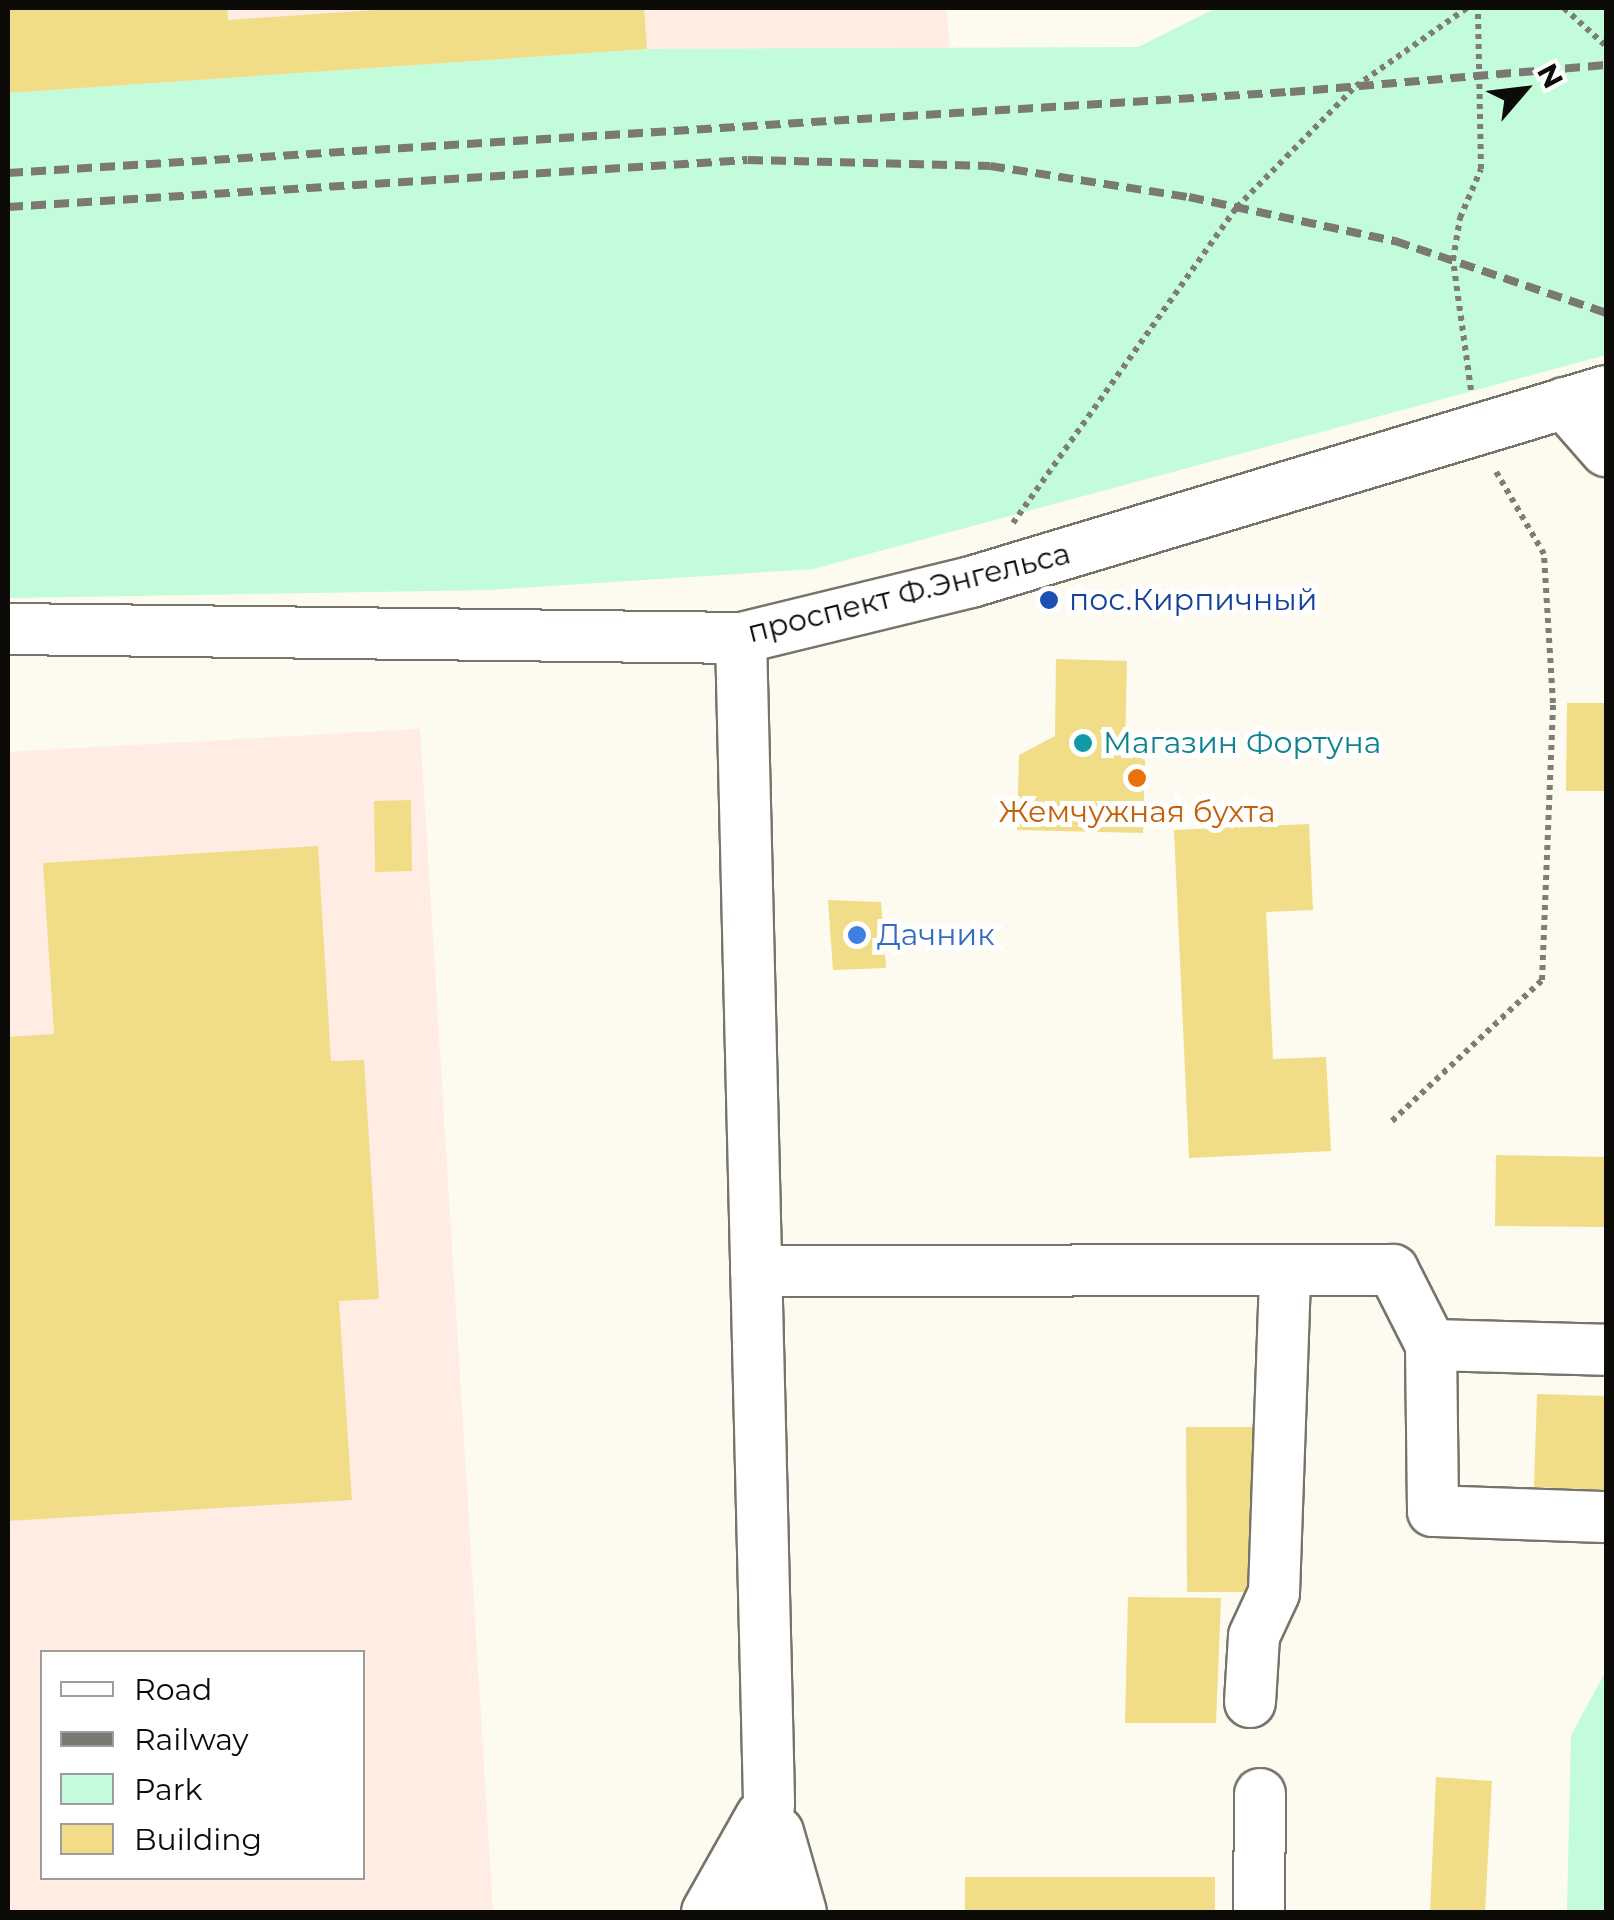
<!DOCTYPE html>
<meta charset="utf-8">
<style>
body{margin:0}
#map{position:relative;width:1614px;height:1920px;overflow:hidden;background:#fdfaef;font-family:Montserrat,sans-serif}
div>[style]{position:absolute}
.industrial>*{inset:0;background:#ffece3}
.green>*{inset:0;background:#c2fcdb}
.building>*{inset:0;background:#f1dd88}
.path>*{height:6px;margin-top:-3px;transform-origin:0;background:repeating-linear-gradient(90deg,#7f7d76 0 5px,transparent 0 10px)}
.roads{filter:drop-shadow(2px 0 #77756b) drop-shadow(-2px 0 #77756b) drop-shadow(0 2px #77756b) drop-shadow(0 -2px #77756b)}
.minor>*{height:50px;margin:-25px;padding:0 25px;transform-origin:25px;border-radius:25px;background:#fff}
.rail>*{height:8px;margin-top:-4px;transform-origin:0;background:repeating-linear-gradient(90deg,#7a7972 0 15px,transparent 0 23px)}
.dots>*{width:28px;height:28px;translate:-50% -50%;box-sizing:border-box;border:5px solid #fff;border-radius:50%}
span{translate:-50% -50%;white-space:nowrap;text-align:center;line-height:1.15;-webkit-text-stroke:10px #fff;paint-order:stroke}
.street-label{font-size:30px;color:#0c0b08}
.transit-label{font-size:30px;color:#164399}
.left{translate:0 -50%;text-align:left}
.culture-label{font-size:30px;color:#0d838f}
.food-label{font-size:30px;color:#c56008}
.shop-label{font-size:30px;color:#366cbe}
.frame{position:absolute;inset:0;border:10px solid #0c0b08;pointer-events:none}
.legend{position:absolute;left:40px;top:1650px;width:325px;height:230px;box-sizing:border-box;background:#fff;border:2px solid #9e9d9c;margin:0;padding:12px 18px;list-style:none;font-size:30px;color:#0c0b08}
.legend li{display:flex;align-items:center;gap:20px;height:50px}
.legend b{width:50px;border:2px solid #9e9d9c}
.north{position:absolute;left:1474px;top:40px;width:100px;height:100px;-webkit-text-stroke:8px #fff;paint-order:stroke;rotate:62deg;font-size:28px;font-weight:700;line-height:40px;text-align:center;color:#0c0b08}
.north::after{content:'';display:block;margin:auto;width:35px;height:45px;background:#0c0b08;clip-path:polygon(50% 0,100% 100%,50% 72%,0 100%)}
</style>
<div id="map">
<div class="industrial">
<i style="clip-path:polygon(8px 8px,946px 8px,951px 63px,8px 117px)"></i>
<i style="clip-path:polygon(evenodd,420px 729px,493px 1912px,8px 1912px,8px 752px,420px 729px,42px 1652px,362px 1652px,362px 1878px,42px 1878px,42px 1652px)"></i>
</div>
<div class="green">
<i style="clip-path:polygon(1216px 8px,1606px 8px,1606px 355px,813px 569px,489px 590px,8px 598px,8px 93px,647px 49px,1138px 47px)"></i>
<i style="clip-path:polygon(1606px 1671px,1606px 1912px,1567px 1912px,1571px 1735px)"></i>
</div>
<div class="building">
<i style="clip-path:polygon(8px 8px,227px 8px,228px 20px,404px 8px,644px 8px,647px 49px,8px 93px)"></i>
<i style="clip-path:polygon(1056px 659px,1127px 661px,1125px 750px,1145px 760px,1143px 833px,1017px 830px,1019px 755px,1055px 736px)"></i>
<i style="clip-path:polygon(1567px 703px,1606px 703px,1606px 791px,1566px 791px)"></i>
<i style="clip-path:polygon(411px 800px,412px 871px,375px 872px,374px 801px)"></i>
<i style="clip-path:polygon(1309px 824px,1313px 910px,1266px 912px,1273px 1059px,1326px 1057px,1331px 1151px,1189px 1158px,1174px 830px)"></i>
<i style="clip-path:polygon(318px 846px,331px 1061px,364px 1060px,379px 1299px,339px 1301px,352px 1500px,8px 1521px,8px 1037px,54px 1034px,43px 863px)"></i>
<i style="clip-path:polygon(828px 900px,881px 902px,886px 968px,833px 970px)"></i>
<i style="clip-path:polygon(1496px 1155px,1606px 1157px,1606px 1227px,1495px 1226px)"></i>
<i style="clip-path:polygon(1537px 1394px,1606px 1396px,1606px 1490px,1534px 1487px)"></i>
<i style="clip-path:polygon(1186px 1427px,1266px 1427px,1266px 1592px,1187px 1592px)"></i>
<i style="clip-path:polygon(1128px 1597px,1221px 1598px,1216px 1723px,1125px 1723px)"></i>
<i style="clip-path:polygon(1436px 1777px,1492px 1781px,1485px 1912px,1430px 1912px)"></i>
<i style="clip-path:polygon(965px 1877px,1215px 1877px,1215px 1912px,965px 1912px)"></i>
</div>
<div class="path">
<i style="left:1564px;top:8px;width:57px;rotate:42.1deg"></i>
<i style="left:1471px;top:390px;width:131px;rotate:-97.9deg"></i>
<i style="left:1453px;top:260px;width:43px;rotate:-80.5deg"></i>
<i style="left:1460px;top:218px;width:53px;rotate:-66.8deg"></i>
<i style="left:1481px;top:169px;width:161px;rotate:-91.1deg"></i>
<i style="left:1013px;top:523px;width:387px;rotate:-54.7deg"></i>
<i style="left:1237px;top:207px;width:170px;rotate:-45.5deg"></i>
<i style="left:1356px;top:86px;width:136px;rotate:-35.1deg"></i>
<i style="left:1392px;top:1121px;width:206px;rotate:-43.2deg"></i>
<i style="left:1542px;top:980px;width:277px;rotate:-87.7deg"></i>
<i style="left:1553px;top:703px;width:149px;rotate:-93.5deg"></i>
<i style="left:1544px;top:554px;width:99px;rotate:-120.2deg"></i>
</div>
<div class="roads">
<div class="minor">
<i style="left:1564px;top:403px;width:64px;rotate:48.8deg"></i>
<i style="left:8px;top:629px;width:733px;rotate:0.7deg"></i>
<i style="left:741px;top:638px;width:237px;rotate:-13.7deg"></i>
<i style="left:971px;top:582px;width:663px;rotate:-16.74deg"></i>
<i style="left:741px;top:638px;width:1165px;rotate:88.62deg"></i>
<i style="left:769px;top:1803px;width:109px;rotate:94.7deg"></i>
<i style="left:756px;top:1271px;width:637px;rotate:-0.09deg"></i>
<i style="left:1393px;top:1270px;width:84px;rotate:63.1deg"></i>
<i style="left:1431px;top:1345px;width:175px;rotate:1.6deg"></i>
<i style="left:1431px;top:1345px;width:166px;rotate:89.3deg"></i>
<i style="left:1433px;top:1511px;width:173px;rotate:2deg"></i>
<i style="left:1250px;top:1702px;width:66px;rotate:-86.5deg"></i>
<i style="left:1254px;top:1636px;width:47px;rotate:-65.1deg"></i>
<i style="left:1274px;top:1593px;width:323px;rotate:-88deg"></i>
<i style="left:778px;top:1832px;width:83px;rotate:74deg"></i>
<i style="left:707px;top:1912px;width:110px;rotate:-60.6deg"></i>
<i style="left:1259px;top:1912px;width:118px;rotate:-89.5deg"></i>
</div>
</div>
<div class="rail">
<i style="left:8px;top:173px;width:1285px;rotate:-3.62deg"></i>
<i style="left:1290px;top:92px;width:317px;rotate:-4.9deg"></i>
<i style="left:8px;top:207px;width:741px;rotate:-3.63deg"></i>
<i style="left:748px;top:160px;width:242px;rotate:1.4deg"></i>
<i style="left:990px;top:166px;width:201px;rotate:8.9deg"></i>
<i style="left:1189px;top:197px;width:211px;rotate:12.1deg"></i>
<i style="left:1395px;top:241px;width:223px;rotate:18.8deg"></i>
</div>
<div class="dots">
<i style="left:1049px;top:600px;background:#1a4fb4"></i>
<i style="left:1083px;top:743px;background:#0f9aa8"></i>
<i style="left:1137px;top:778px;background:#e8710a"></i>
<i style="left:857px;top:935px;background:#3f7fe0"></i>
</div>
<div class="street-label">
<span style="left:909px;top:593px;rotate:-14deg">проспект Ф.Энгельса</span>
</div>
<div class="transit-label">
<span class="left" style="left:1069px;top:600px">пос.Кирпичный</span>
</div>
<div class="culture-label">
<span class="left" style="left:1103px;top:743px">Магазин Фортуна</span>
</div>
<div class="food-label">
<span style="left:1137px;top:812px">Жемчужная бухта</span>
</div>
<div class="shop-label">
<span class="left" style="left:877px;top:935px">Дачник</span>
</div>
<div class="frame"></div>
<ul class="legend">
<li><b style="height:12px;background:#fff"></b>Road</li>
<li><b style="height:12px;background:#7a7972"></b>Railway</li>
<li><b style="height:28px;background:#c2fcdb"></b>Park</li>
<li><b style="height:28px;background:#f1dd88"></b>Building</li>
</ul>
<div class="north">N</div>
</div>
